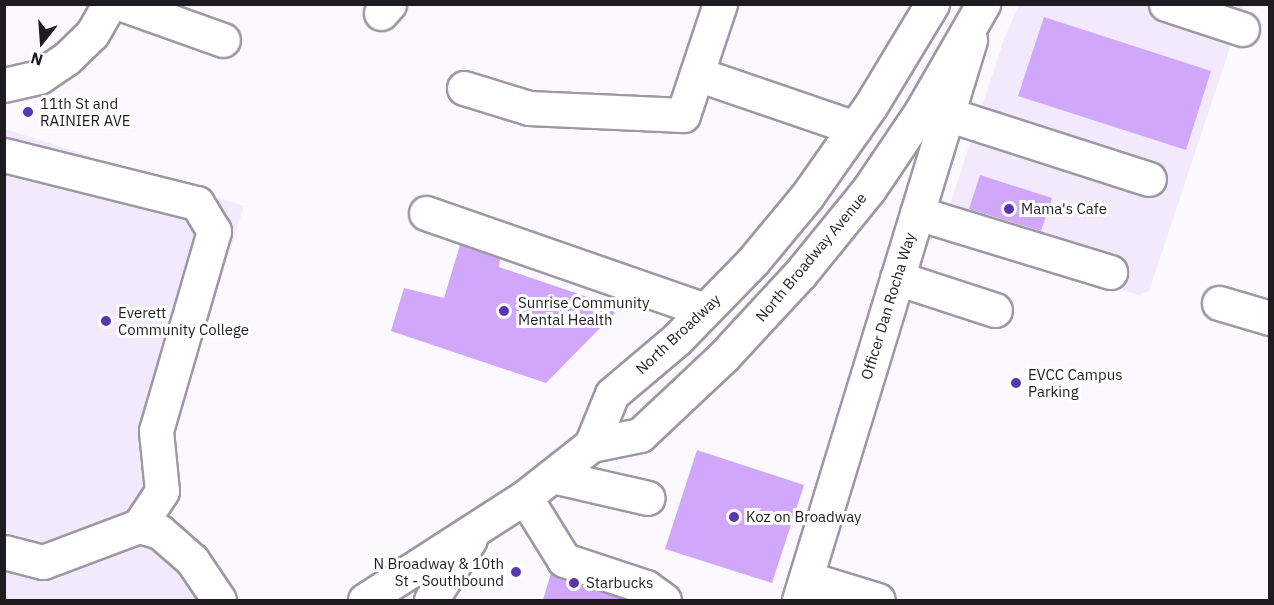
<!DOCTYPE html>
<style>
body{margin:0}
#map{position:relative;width:1274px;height:605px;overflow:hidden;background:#fbf9fe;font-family:"IBM Plex Sans",sans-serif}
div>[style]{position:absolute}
.built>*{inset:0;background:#f2e9fd}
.building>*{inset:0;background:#d0a7fb}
.path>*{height:4px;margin-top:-2px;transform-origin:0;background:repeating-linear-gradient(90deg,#949297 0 6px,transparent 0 9px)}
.roads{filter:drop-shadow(2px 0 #9d98a4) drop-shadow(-2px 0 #9d98a4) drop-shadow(0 2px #9d98a4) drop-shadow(0 -2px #9d98a4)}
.minor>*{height:33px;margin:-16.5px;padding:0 16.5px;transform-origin:16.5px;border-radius:16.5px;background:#fff}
.major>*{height:33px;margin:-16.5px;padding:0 16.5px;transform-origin:16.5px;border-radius:16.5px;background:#fff}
.dots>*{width:16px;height:16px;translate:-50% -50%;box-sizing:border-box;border:3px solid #fff;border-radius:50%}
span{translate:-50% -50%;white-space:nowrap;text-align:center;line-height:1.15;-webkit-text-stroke:6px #fff;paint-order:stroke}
.poi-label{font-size:15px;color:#1e1c20}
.left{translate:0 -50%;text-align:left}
.right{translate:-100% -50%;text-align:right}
.street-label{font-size:15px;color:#1e1c20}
.frame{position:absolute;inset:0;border:6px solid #1e1c20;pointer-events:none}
.north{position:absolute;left:12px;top:12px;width:60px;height:60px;-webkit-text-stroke:4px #fff;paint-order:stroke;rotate:197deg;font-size:16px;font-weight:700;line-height:24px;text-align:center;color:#1e1c20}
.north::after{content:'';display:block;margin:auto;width:21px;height:27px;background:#1e1c20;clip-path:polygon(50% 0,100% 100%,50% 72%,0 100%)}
</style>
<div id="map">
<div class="built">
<i style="clip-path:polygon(1019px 5px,1244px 5px,1149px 291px,1139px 295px,941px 232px,1004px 39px)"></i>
<i style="clip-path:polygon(5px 129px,244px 206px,172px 436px,172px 522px,225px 600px,5px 600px)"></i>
</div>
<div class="building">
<i style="clip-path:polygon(1044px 17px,1211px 71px,1186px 150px,1018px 96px)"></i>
<i style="clip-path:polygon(980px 175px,1052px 198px,1041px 231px,969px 209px)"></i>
<i style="clip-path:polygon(460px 245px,500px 259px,499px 267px,605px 303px,615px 313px,546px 383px,391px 331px,404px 288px,444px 298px)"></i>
<i style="clip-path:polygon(697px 450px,804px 485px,772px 583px,665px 549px)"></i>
<i style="clip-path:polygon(551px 573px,558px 578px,627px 600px,543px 600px)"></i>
</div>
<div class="path">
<i style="left:52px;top:103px;width:21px;rotate:65deg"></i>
</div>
<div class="roads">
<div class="minor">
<i style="left:122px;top:4px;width:107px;rotate:19.6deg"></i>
<i style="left:1166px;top:4px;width:80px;rotate:18.2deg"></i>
<i style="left:381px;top:13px;width:12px;rotate:-48deg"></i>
<i style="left:697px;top:74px;width:167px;rotate:18.9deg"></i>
<i style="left:4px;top:85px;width:36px;rotate:-13deg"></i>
<i style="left:39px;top:77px;width:32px;rotate:-34deg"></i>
<i style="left:66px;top:59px;width:36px;rotate:-44deg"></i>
<i style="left:92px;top:34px;width:34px;rotate:-60deg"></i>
<i style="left:464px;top:88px;width:68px;rotate:17.1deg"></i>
<i style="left:529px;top:108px;width:154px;rotate:2.6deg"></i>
<i style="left:683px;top:115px;width:117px;rotate:-71.6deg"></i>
<i style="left:928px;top:108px;width:232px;rotate:17.8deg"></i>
<i style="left:4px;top:155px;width:199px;rotate:14deg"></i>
<i style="left:197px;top:203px;width:33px;rotate:59deg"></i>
<i style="left:214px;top:231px;width:208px;rotate:106.2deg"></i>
<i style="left:156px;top:431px;width:60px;rotate:84.3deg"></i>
<i style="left:162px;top:491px;width:42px;rotate:123.3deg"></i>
<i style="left:426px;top:213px;width:295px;rotate:19.2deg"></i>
<i style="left:917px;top:213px;width:202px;rotate:17deg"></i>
<i style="left:897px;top:278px;width:103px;rotate:18.1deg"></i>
<i style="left:1219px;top:303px;width:53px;rotate:16.4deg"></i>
<i style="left:552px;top:476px;width:98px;rotate:12.9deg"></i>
<i style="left:525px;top:497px;width:74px;rotate:58.2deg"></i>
<i style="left:564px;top:560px;width:86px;rotate:18.2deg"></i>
<i style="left:646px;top:587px;width:22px;rotate:36deg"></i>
<i style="left:4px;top:552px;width:40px;rotate:14.4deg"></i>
<i style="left:43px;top:562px;width:103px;rotate:-20.6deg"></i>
<i style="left:139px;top:526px;width:22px;rotate:16deg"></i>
<i style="left:160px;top:532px;width:43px;rotate:41.2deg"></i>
<i style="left:192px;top:560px;width:48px;rotate:56deg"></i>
<i style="left:806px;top:578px;width:75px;rotate:17deg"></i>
<i style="left:799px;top:600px;width:586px;rotate:-73.02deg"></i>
</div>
<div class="major">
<i style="left:591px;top:445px;width:50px;rotate:-11.5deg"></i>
<i style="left:640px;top:435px;width:115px;rotate:-43.2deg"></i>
<i style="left:724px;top:356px;width:112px;rotate:-47.2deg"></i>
<i style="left:800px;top:274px;width:109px;rotate:-50.9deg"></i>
<i style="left:869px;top:189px;width:93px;rotate:-56deg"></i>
<i style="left:921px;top:112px;width:125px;rotate:-60.1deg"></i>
<i style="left:365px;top:600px;width:190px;rotate:-32.8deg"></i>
<i style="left:525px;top:497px;width:84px;rotate:-38.2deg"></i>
<i style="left:591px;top:445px;width:55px;rotate:-67.6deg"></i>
<i style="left:612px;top:394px;width:85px;rotate:-40.2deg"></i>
<i style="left:677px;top:339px;width:109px;rotate:-45.7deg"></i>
<i style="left:753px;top:261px;width:85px;rotate:-50.3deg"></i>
<i style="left:807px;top:196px;width:111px;rotate:-54.9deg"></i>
<i style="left:871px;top:105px;width:118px;rotate:-58.9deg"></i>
<i style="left:431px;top:600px;width:72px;rotate:-57.4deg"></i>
</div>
</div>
<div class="dots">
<i style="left:28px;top:112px;background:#5a37af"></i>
<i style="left:1009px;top:209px;background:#5a37af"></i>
<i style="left:504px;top:311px;background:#5a37af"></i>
<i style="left:106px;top:321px;background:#5a37af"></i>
<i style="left:1016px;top:383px;background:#5a37af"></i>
<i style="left:734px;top:517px;background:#5a37af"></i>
<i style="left:516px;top:572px;background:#5a37af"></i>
<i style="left:574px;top:583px;background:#5a37af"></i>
</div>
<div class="poi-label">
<span class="left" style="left:40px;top:112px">11th St and<br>RAINIER AVE</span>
<span class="left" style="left:1021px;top:209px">Mama's Cafe</span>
<span class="left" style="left:518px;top:311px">Sunrise Community<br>Mental Health</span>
<span class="left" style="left:118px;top:321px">Everett<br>Community College</span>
<span class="left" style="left:1028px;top:383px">EVCC Campus<br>Parking</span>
<span class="left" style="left:746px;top:517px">Koz on Broadway</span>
<span class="right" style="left:504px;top:572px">N Broadway &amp; 10th<br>St - Southbound</span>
<span class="left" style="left:586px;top:583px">Starbucks</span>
</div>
<div class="street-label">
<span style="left:811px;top:257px;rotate:-50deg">North Broadway Avenue</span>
<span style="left:888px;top:306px;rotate:-73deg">Officer Dan Rocha Way</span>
<span style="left:678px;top:334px;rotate:-43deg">North Broadway</span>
</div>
<div class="frame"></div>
<div class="north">N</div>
</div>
